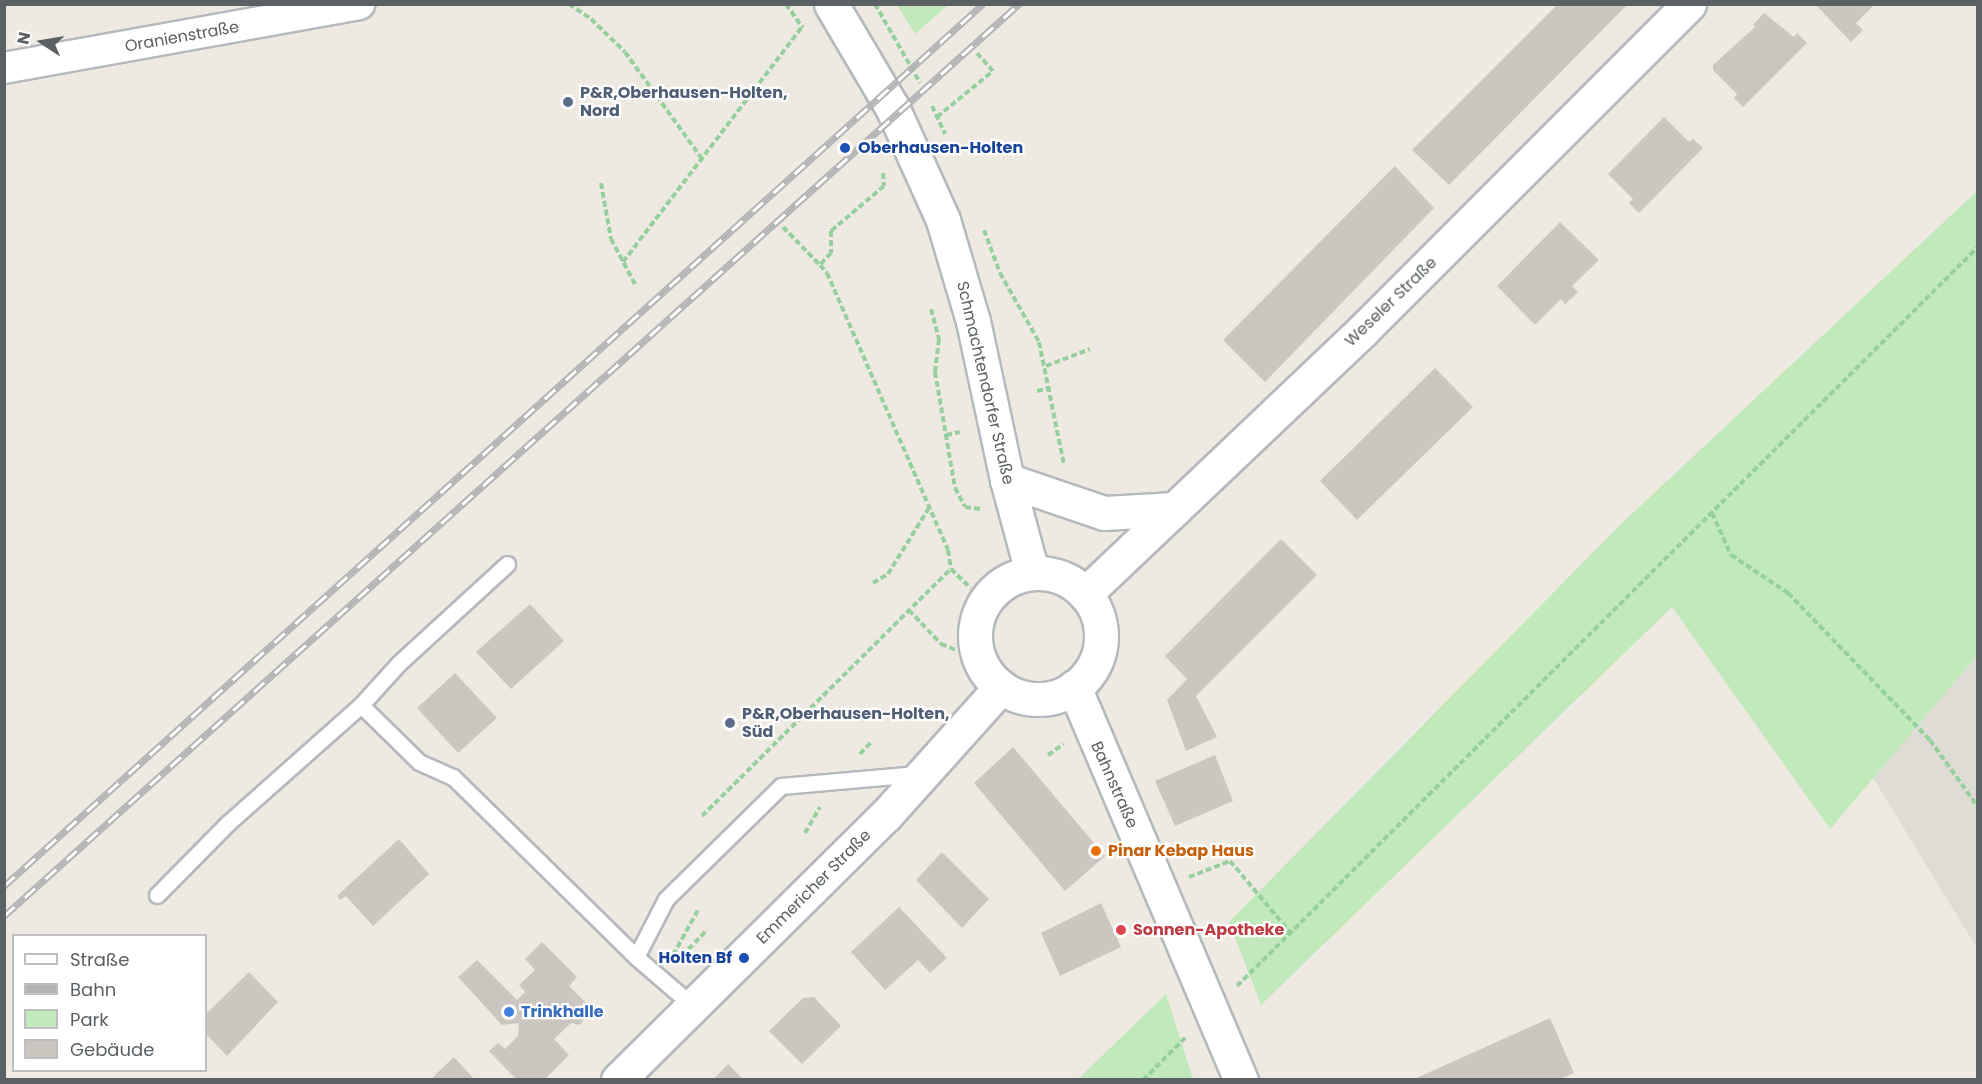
<!DOCTYPE html>
<meta charset="utf-8">
<style>
body{margin:0}
#map{position:relative;width:1982px;height:1084px;overflow:hidden;background:#efeae1;font-family:Poppins,sans-serif}
div>[style]{position:absolute}
.industrial>*{inset:0;background:#dfdcd6}
.green>*{inset:0;background:#c1e9bb}
.building>*{inset:0;background:#cbc7c0}
.path>*{height:4px;margin-top:-2px;transform-origin:0;background:repeating-linear-gradient(90deg,#96d09e 0 6px,transparent 0 9px)}
.roads{filter:drop-shadow(2px 0 #b5b9bd) drop-shadow(-2px 0 #b5b9bd) drop-shadow(0 2px #b5b9bd) drop-shadow(0 -2px #b5b9bd)}
.lane>*{height:15px;margin:-7.5px;padding:0 7.5px;transform-origin:7.5px;border-radius:7.5px;background:#fff}
.street>*{height:30px;margin:-15px;padding:0 15px;transform-origin:15px;border-radius:15px;background:#fff}
.secondary>*{height:33px;margin:-16.5px;padding:0 16.5px;transform-origin:16.5px;border-radius:16.5px;background:#fff}
.secondary>.ring{margin:-16.5px;padding:0;box-sizing:content-box;background:none;border:33px solid #fff;border-radius:50%}
.rail>*{height:7px;margin-top:-3.5px;transform-origin:0;background:repeating-linear-gradient(90deg,#fff 0 14px,#b3b4b5 0 28px);box-sizing:border-box;border-block:2px solid #b3b4b5}
.dots>*{width:16px;height:16px;translate:-50% -50%;box-sizing:border-box;border:3px solid #fff;border-radius:50%}
span{translate:-50% -50%;white-space:nowrap;text-align:center;line-height:1.15;-webkit-text-stroke:4.5px #fff;paint-order:stroke}
.street-label{font-size:16px;color:#5a6064}
.service-label{font-size:16px;color:#4e5e75;font-weight:700}
.left{translate:0 -50%;text-align:left}
.transit-label{font-size:16px;color:#164399;font-weight:700}
.right{translate:-100% -50%;text-align:right}
.food-label{font-size:16px;color:#c56008;font-weight:700}
.health-label{font-size:16px;color:#be3a42;font-weight:700}
.shop-label{font-size:16px;color:#366cbe;font-weight:700}
.frame{position:absolute;inset:0;border:6px solid #5a6064;pointer-events:none}
.legend{position:absolute;left:12px;top:934px;width:195px;height:138px;box-sizing:border-box;background:#fff;border:2px solid #bdbfc1;margin:0;padding:8px 10px;list-style:none;font-size:18px;color:#5a6064}
.legend li{display:flex;align-items:center;gap:12px;height:30px}
.legend b{width:30px;border:2px solid #bdbfc1}
.north{position:absolute;left:12px;top:12px;width:60px;height:60px;-webkit-text-stroke:4px #fff;paint-order:stroke;rotate:282deg;font-size:16px;font-weight:700;line-height:24px;text-align:center;color:#5a6064}
.north::after{content:'';display:block;margin:auto;width:21px;height:27px;background:#5a6064;clip-path:polygon(50% 0,100% 100%,50% 72%,0 100%)}
</style>
<div id="map">
<div class="industrial">
<i style="clip-path:polygon(1977px 656px,1977px 948px,1873px 778px)"></i>
</div>
<div class="green">
<i style="clip-path:polygon(897px 5px,948px 5px,915px 34px)"></i>
<i style="clip-path:polygon(1977px 191px,1977px 656px,1830px 829px,1672px 607px,1261px 1005px,1229px 922px,1620px 525px)"></i>
<i style="clip-path:polygon(1166px 994px,1193px 1079px,1078px 1079px)"></i>
</div>
<div class="building">
<i style="clip-path:polygon(1558px 4px,1628px 4px,1449px 185px,1412px 150px)"></i>
<i style="clip-path:polygon(1815px 4px,1875px 4px,1856px 23px,1863px 30px,1851px 42px)"></i>
<i style="clip-path:polygon(1764px 13px,1794px 37px,1797px 33px,1807px 43px,1743px 107px,1734px 98px,1737px 94px,1713px 70px,1713px 65px,1755px 27px,1753px 25px)"></i>
<i style="clip-path:polygon(1664px 117px,1689px 142px,1693px 139px,1703px 148px,1639px 213px,1629px 203px,1633px 199px,1608px 174px)"></i>
<i style="clip-path:polygon(1395px 166px,1434px 208px,1265px 382px,1223px 340px)"></i>
<i style="clip-path:polygon(1560px 222px,1599px 260px,1572px 286px,1578px 292px,1572px 298px,1565px 304px,1561px 299px,1535px 325px,1497px 286px)"></i>
<i style="clip-path:polygon(1435px 368px,1473px 407px,1357px 520px,1320px 481px)"></i>
<i style="clip-path:polygon(1281px 539px,1317px 575px,1196px 696px,1217px 737px,1186px 751px,1167px 700px,1187px 679px,1165px 656px)"></i>
<i style="clip-path:polygon(530px 604px,564px 641px,511px 689px,476px 652px)"></i>
<i style="clip-path:polygon(455px 673px,497px 718px,458px 753px,417px 708px)"></i>
<i style="clip-path:polygon(1013px 747px,1105px 856px,1065px 891px,974px 783px)"></i>
<i style="clip-path:polygon(1215px 755px,1233px 801px,1175px 826px,1155px 781px)"></i>
<i style="clip-path:polygon(399px 839px,429px 874px,373px 926px,346px 896px,340px 900px,337px 896px)"></i>
<i style="clip-path:polygon(942px 852px,989px 899px,962px 928px,916px 880px)"></i>
<i style="clip-path:polygon(1101px 903px,1121px 947px,1060px 976px,1041px 933px)"></i>
<i style="clip-path:polygon(899px 907px,947px 958px,930px 973px,918px 960px,885px 990px,851px 952px)"></i>
<i style="clip-path:polygon(542px 942px,577px 977px,569px 986px,591px 1008px,580px 1025px,571px 1023px,554px 1039px,569px 1055px,544px 1080px,517px 1080px,489px 1051px,498px 1043px,505px 1049px,518px 1036px,519px 1023px,502px 1025px,458px 977px,477px 960px,517px 1000px,525px 992px,519px 985px,535px 970px,525px 959px)"></i>
<i style="clip-path:polygon(249px 972px,278px 1002px,227px 1056px,206px 1034px,206px 1014px)"></i>
<i style="clip-path:polygon(814px 997px,841px 1026px,802px 1064px,769px 1031px,803px 998px)"></i>
<i style="clip-path:polygon(1550px 1018px,1574px 1073px,1558px 1080px,1412px 1080px)"></i>
<i style="clip-path:polygon(454px 1057px,475px 1080px,431px 1080px,437px 1073px)"></i>
<i style="clip-path:polygon(728px 1064px,744px 1080px,713px 1080px)"></i>
</div>
<div class="path">
<i style="left:569px;top:4px;width:27px;rotate:34deg"></i>
<i style="left:591px;top:19px;width:47px;rotate:44.1deg"></i>
<i style="left:625px;top:52px;width:133px;rotate:54.2deg"></i>
<i style="left:786px;top:4px;width:29px;rotate:55deg"></i>
<i style="left:875px;top:4px;width:91px;rotate:60.3deg"></i>
<i style="left:932px;top:106px;width:31px;rotate:65deg"></i>
<i style="left:937px;top:117px;width:72px;rotate:-39.4deg"></i>
<i style="left:993px;top:71px;width:25px;rotate:-132deg"></i>
<i style="left:883px;top:173px;width:13px;rotate:86deg"></i>
<i style="left:884px;top:186px;width:70px;rotate:139.7deg"></i>
<i style="left:831px;top:231px;width:22px;rotate:90deg"></i>
<i style="left:831px;top:253px;width:16px;rotate:133deg"></i>
<i style="left:820px;top:265px;width:11px;rotate:49deg"></i>
<i style="left:827px;top:273px;width:302px;rotate:66.4deg"></i>
<i style="left:948px;top:550px;width:19px;rotate:81deg"></i>
<i style="left:951px;top:569px;width:28px;rotate:44deg"></i>
<i style="left:601px;top:183px;width:57px;rotate:79.9deg"></i>
<i style="left:611px;top:239px;width:53px;rotate:62deg"></i>
<i style="left:783px;top:227px;width:53px;rotate:45.8deg"></i>
<i style="left:984px;top:230px;width:46px;rotate:69.6deg"></i>
<i style="left:1000px;top:273px;width:79px;rotate:60.5deg"></i>
<i style="left:1039px;top:342px;width:126px;rotate:78.5deg"></i>
<i style="left:623px;top:262px;width:295px;rotate:-52.7deg"></i>
<i style="left:931px;top:309px;width:31px;rotate:75deg"></i>
<i style="left:939px;top:339px;width:33px;rotate:97deg"></i>
<i style="left:935px;top:372px;width:118px;rotate:80.2deg"></i>
<i style="left:955px;top:488px;width:21px;rotate:62deg"></i>
<i style="left:965px;top:507px;width:16px;rotate:7deg"></i>
<i style="left:1046px;top:366px;width:47px;rotate:-21.1deg"></i>
<i style="left:1037px;top:391px;width:14px;rotate:-12deg"></i>
<i style="left:946px;top:435px;width:14px;rotate:-12deg"></i>
<i style="left:1712px;top:513px;width:46px;rotate:65.7deg"></i>
<i style="left:1731px;top:555px;width:69px;rotate:33.7deg"></i>
<i style="left:1788px;top:593px;width:204px;rotate:46deg"></i>
<i style="left:1930px;top:740px;width:82px;rotate:54.4deg"></i>
<i style="left:873px;top:583px;width:17px;rotate:-31deg"></i>
<i style="left:888px;top:574px;width:78px;rotate:-58.2deg"></i>
<i style="left:909px;top:610px;width:47px;rotate:46.7deg"></i>
<i style="left:941px;top:644px;width:18px;rotate:22deg"></i>
<i style="left:860px;top:754px;width:16px;rotate:-47deg"></i>
<i style="left:1048px;top:755px;width:19px;rotate:-35deg"></i>
<i style="left:702px;top:816px;width:351px;rotate:-44.8deg"></i>
<i style="left:805px;top:833px;width:30px;rotate:-60deg"></i>
<i style="left:1189px;top:877px;width:44px;rotate:-21.3deg"></i>
<i style="left:1230px;top:861px;width:93px;rotate:49.8deg"></i>
<i style="left:673px;top:955px;width:51px;rotate:-60.9deg"></i>
<i style="left:676px;top:962px;width:45px;rotate:-45.9deg"></i>
<i style="left:1237px;top:986px;width:1047px;rotate:-44.92deg"></i>
<i style="left:1143px;top:1080px;width:62px;rotate:-45deg"></i>
</div>
<div class="roads">
<div class="lane">
<i style="left:361px;top:705px;width:55px;rotate:-47.9deg"></i>
<i style="left:398px;top:664px;width:148px;rotate:-42.5deg"></i>
<i style="left:157px;top:895px;width:101px;rotate:-45.4deg"></i>
<i style="left:228px;top:823px;width:178px;rotate:-41.6deg"></i>
<i style="left:361px;top:705px;width:81px;rotate:44.5deg"></i>
<i style="left:419px;top:762px;width:37px;rotate:24deg"></i>
<i style="left:453px;top:777px;width:257px;rotate:44.5deg"></i>
<i style="left:693px;top:1006px;width:75px;rotate:-139.3deg"></i>
<i style="left:636px;top:957px;width:65px;rotate:-62.7deg"></i>
<i style="left:666px;top:899px;width:161px;rotate:-44.5deg"></i>
<i style="left:781px;top:786px;width:137px;rotate:-5deg"></i>
</div>
<div class="street">
<i style="left:4px;top:68px;width:361px;rotate:-10.2deg"></i>
</div>
<div class="secondary">
<i style="left:831px;top:4px;width:120px;rotate:59.4deg"></i>
<i style="left:892px;top:107px;width:124px;rotate:65.7deg"></i>
<i style="left:943px;top:220px;width:105px;rotate:73.5deg"></i>
<i style="left:973px;top:321px;width:163px;rotate:77.9deg"></i>
<i style="left:1007px;top:480px;width:95px;rotate:74.8deg"></i>
<i style="left:1007px;top:480px;width:102px;rotate:18.8deg"></i>
<i style="left:1104px;top:513px;width:71px;rotate:-3.2deg"></i>
<i class="ring" style="left:975px;top:573px;width:93px;height:93px"></i>
<i style="left:1085px;top:594px;width:383px;rotate:-43.5deg"></i>
<i style="left:1363px;top:330px;width:461px;rotate:-45deg"></i>
<i style="left:1074px;top:687px;width:427px;rotate:67deg"></i>
<i style="left:618px;top:1080px;width:377px;rotate:-44.7deg"></i>
<i style="left:886px;top:815px;width:172px;rotate:-48.1deg"></i>
</div>
</div>
<div class="rail">
<i style="left:4px;top:886px;width:1318px;rotate:-42.02deg"></i>
<i style="left:4px;top:916px;width:1365px;rotate:-41.94deg"></i>
</div>
<div class="dots">
<i style="left:568px;top:102px;background:#5c6f8a"></i>
<i style="left:845px;top:148px;background:#1a4fb4"></i>
<i style="left:730px;top:723px;background:#5c6f8a"></i>
<i style="left:1096px;top:851px;background:#e8710a"></i>
<i style="left:1121px;top:930px;background:#e0444e"></i>
<i style="left:744px;top:958px;background:#1a4fb4"></i>
<i style="left:509px;top:1012px;background:#3f7fe0"></i>
</div>
<div class="street-label">
<span style="left:182px;top:37px;rotate:-10deg">Oranienstraße</span>
<span style="left:1391px;top:302px;rotate:-44deg">Weseler Straße</span>
<span style="left:985px;top:383px;rotate:77deg">Schmachtendorfer Straße</span>
<span style="left:1114px;top:785px;rotate:66deg">Bahnstraße</span>
<span style="left:814px;top:887px;rotate:-45deg">Emmericher Straße</span>
</div>
<div class="service-label">
<span class="left" style="left:580px;top:102px">P&amp;R,Oberhausen-Holten,<br>Nord</span>
<span class="left" style="left:742px;top:723px">P&amp;R,Oberhausen-Holten,<br>Süd</span>
</div>
<div class="transit-label">
<span class="left" style="left:858px;top:148px">Oberhausen-Holten</span>
<span class="right" style="left:732px;top:958px">Holten Bf</span>
</div>
<div class="food-label">
<span class="left" style="left:1108px;top:851px">Pinar Kebap Haus</span>
</div>
<div class="health-label">
<span class="left" style="left:1133px;top:930px">Sonnen-Apotheke</span>
</div>
<div class="shop-label">
<span class="left" style="left:521px;top:1012px">Trinkhalle</span>
</div>
<div class="frame"></div>
<ul class="legend">
<li><b style="height:8px;background:#fff"></b>Straße</li>
<li><b style="height:8px;background:#b3b4b5"></b>Bahn</li>
<li><b style="height:16px;background:#c1e9bb"></b>Park</li>
<li><b style="height:16px;background:#cbc7c0"></b>Gebäude</li>
</ul>
<div class="north">N</div>
</div>
